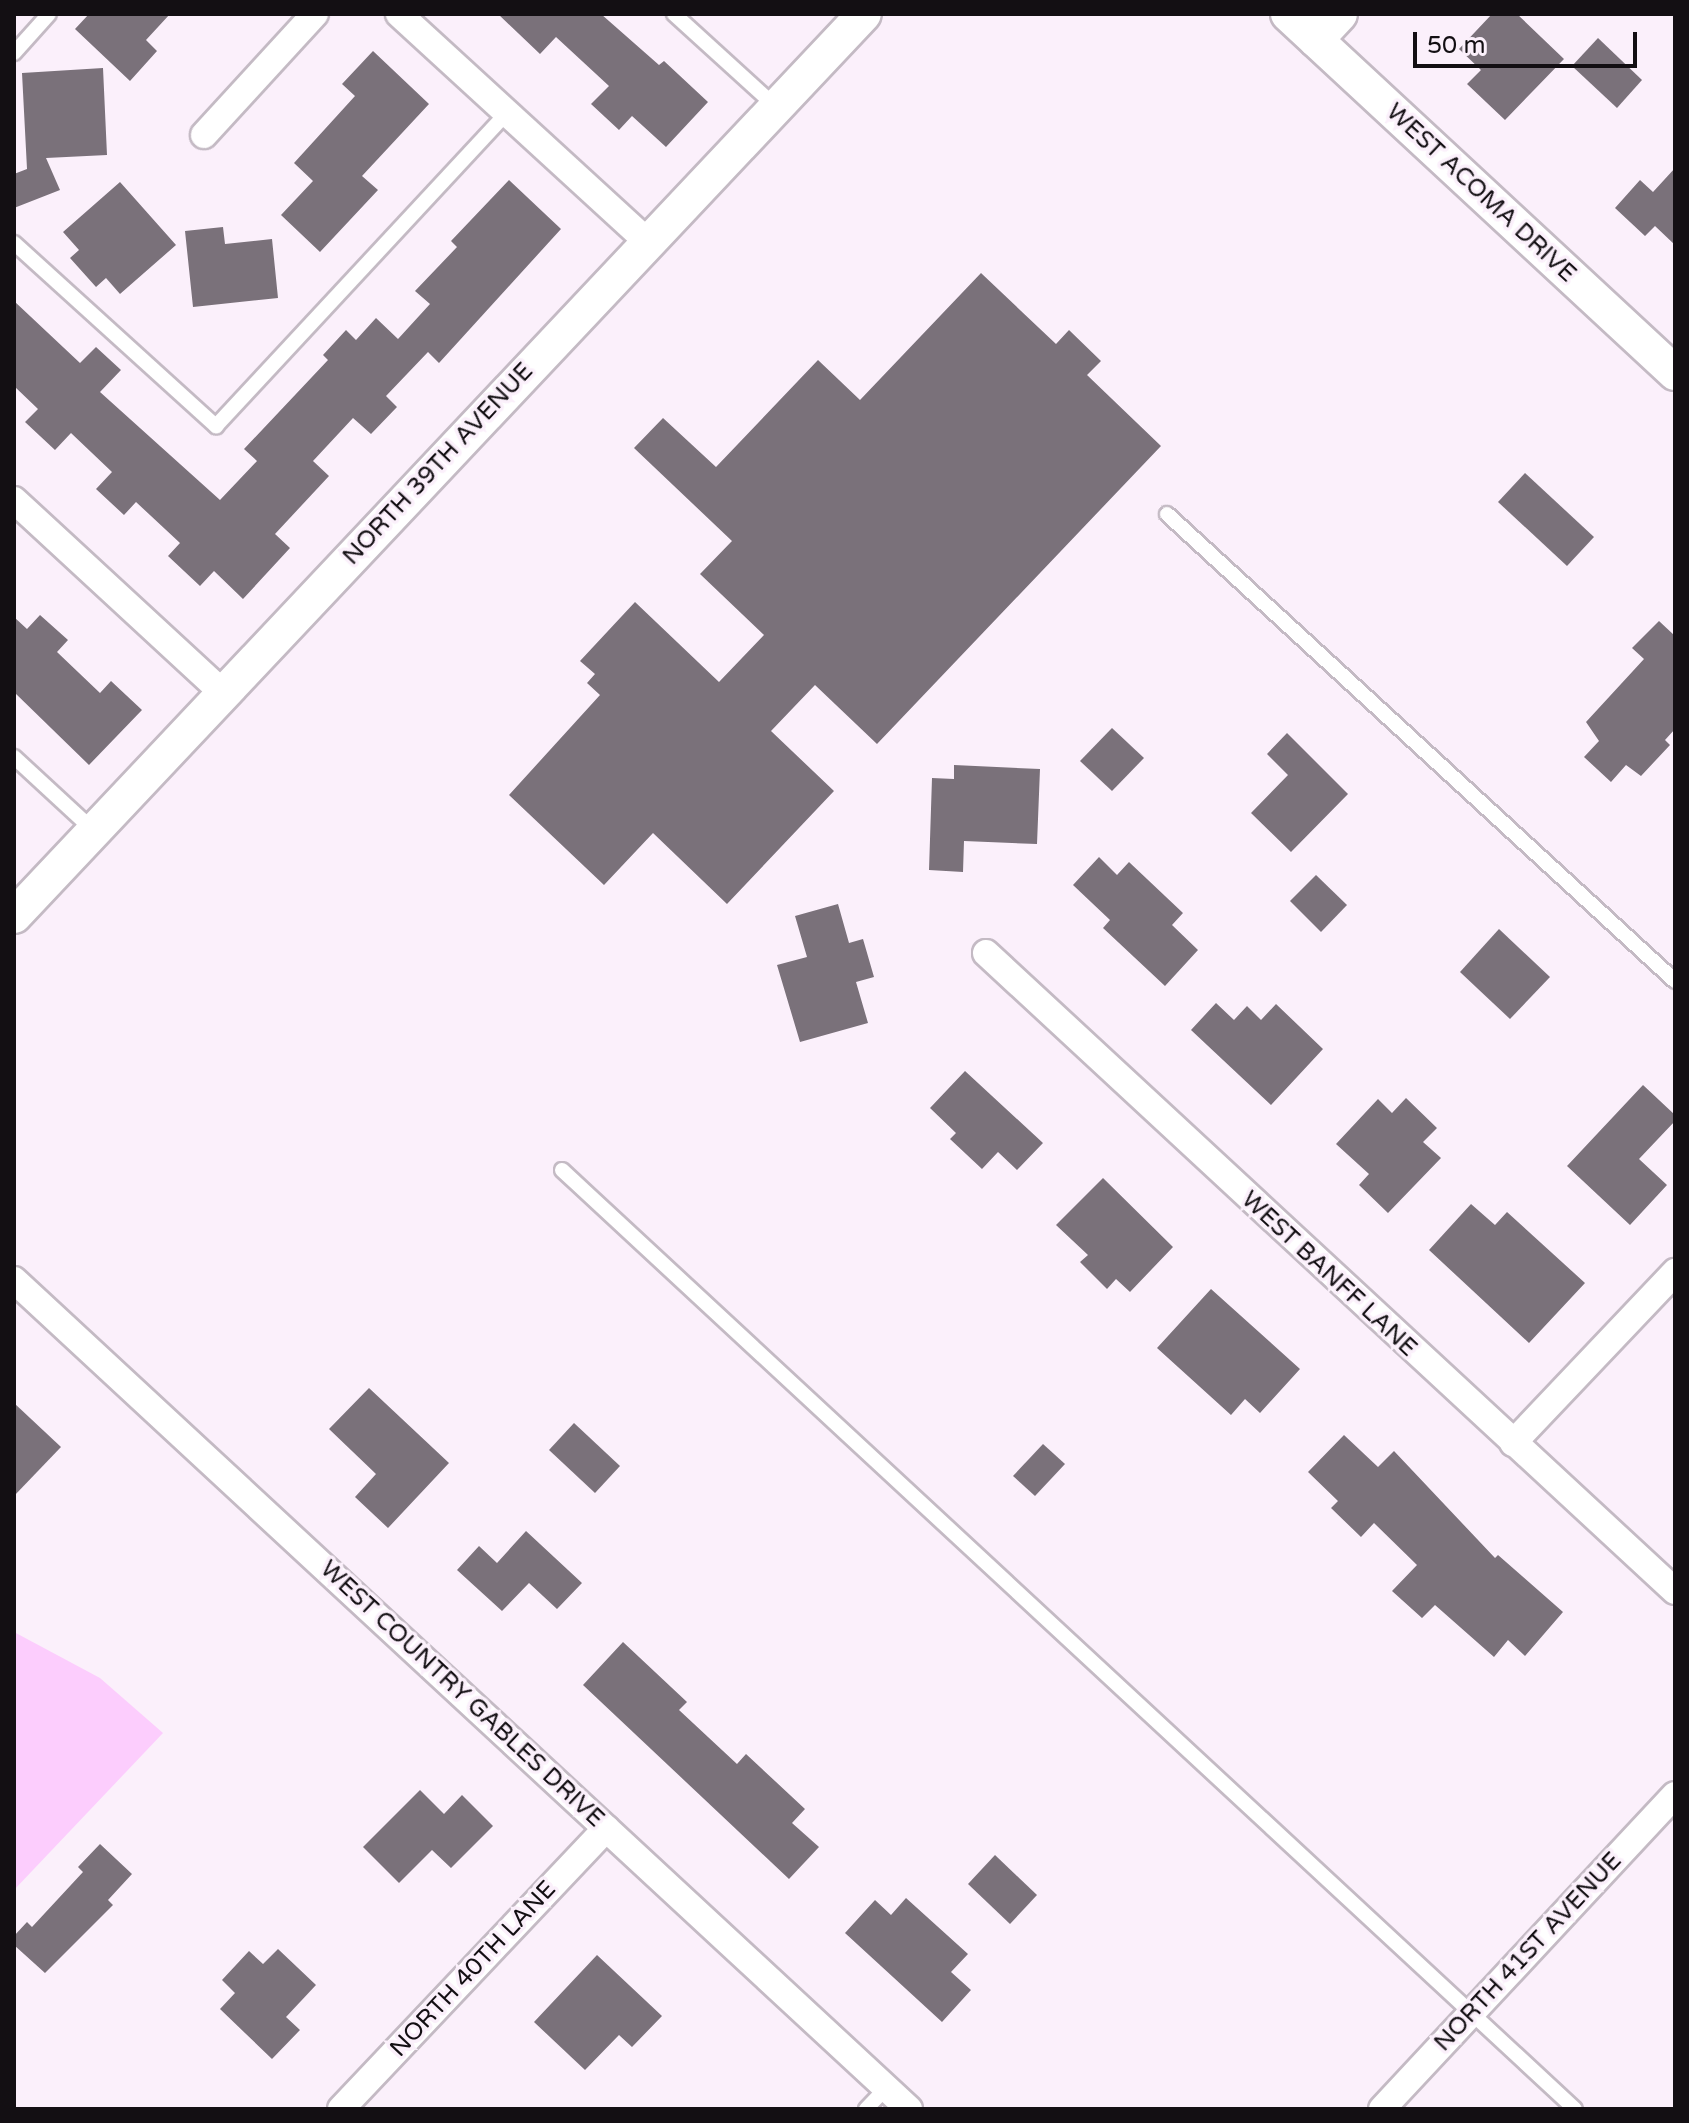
<!DOCTYPE html>
<style>
body{margin:0}
#map{position:relative;width:1689px;height:2123px;overflow:hidden;background:#fbf0fb;font-family:"Varela Round",sans-serif}
div>[style]{position:absolute}
.green>*{inset:0;background:#fccdfd}
.building>*{inset:0;background:#7a717a}
.roads{filter:drop-shadow(2px 0 #c4bac4) drop-shadow(-2px 0 #c4bac4) drop-shadow(0 2px #c4bac4) drop-shadow(0 -2px #c4bac4)}
.service>*{height:14px;margin:-7px;padding:0 7px;transform-origin:7px;border-radius:7px;background:#fff}
.minor>*{height:26px;margin:-13px;padding:0 13px;transform-origin:13px;border-radius:13px;background:#fff}
.tertiary>*{height:34px;margin:-17px;padding:0 17px;transform-origin:17px;border-radius:17px;background:#fff}
span{translate:-50% -50%;white-space:nowrap;text-align:center;line-height:1.15;-webkit-text-stroke:7px #fbf0fb;paint-order:stroke}
.street-label{font-size:24px;color:#130f13}
.frame{position:absolute;inset:0;border:16px solid #130f13;pointer-events:none}
.scale{position:absolute;left:1413px;top:32px;width:224px;height:36px;box-sizing:border-box;border:4px solid #130f13;border-top:0;padding-left:10px;font-size:24px;line-height:28px;white-space:nowrap;color:#130f13;-webkit-text-stroke:6px #fbf0fb;paint-order:stroke}
</style>
<div id="map">
<div class="green">
<i style="clip-path:polygon(14px 1632px,100px 1678px,163px 1733px,14px 1890px)"></i>
</div>
<div class="building">
<i style="clip-path:polygon(89px 14px,170px 14px,146px 40px,157px 51px,130px 81px,75px 29px)"></i>
<i style="clip-path:polygon(498px 14px,601px 14px,659px 65px,664px 61px,708px 102px,666px 147px,632px 116px,619px 130px,591px 104px,609px 86px,556px 37px,540px 54px)"></i>
<i style="clip-path:polygon(1492px 14px,1517px 14px,1564px 59px,1505px 120px,1467px 84px,1481px 70px,1459px 49px)"></i>
<i style="clip-path:polygon(1598px 38px,1642px 80px,1617px 108px,1572px 66px)"></i>
<i style="clip-path:polygon(373px 51px,429px 104px,362px 176px,378px 190px,320px 252px,281px 215px,313px 181px,294px 163px,355px 96px,342px 84px)"></i>
<i style="clip-path:polygon(103px 68px,107px 155px,46px 158px,60px 190px,14px 208px,14px 174px,27px 169px,22px 73px)"></i>
<i style="clip-path:polygon(1675px 168px,1675px 245px,1655px 226px,1645px 236px,1615px 208px,1640px 180px,1653px 192px)"></i>
<i style="clip-path:polygon(509px 180px,561px 229px,439px 363px,428px 352px,386px 396px,397px 407px,371px 434px,353px 418px,313px 461px,329px 476px,275px 534px,290px 548px,243px 599px,214px 571px,200px 586px,168px 556px,180px 543px,136px 502px,124px 515px,96px 489px,112px 472px,71px 433px,55px 450px,25px 422px,38px 409px,14px 386px,14px 301px,80px 363px,96px 347px,121px 370px,100px 392px,220px 500px,257px 461px,244px 449px,328px 360px,323px 355px,346px 330px,356px 340px,376px 318px,398px 339px,430px 304px,415px 291px,457px 247px,451px 241px)"></i>
<i style="clip-path:polygon(120px 182px,176px 245px,120px 294px,106px 278px,96px 287px,70px 258px,79px 250px,63px 232px)"></i>
<i style="clip-path:polygon(223px 227px,225px 244px,272px 239px,278px 298px,193px 307px,185px 231px)"></i>
<i style="clip-path:polygon(981px 273px,1056px 344px,1069px 330px,1101px 361px,1087px 375px,1161px 446px,877px 744px,815px 685px,771px 731px,834px 791px,727px 904px,653px 833px,604px 885px,509px 795px,600px 695px,587px 683px,595px 674px,580px 661px,635px 602px,719px 682px,764px 635px,700px 574px,732px 541px,634px 448px,663px 418px,716px 467px,818px 360px,860px 400px)"></i>
<i style="clip-path:polygon(1525px 473px,1594px 537px,1567px 566px,1498px 502px)"></i>
<i style="clip-path:polygon(40px 615px,68px 640px,57px 652px,100px 693px,111px 681px,142px 710px,89px 765px,14px 692px,14px 617px,27px 629px)"></i>
<i style="clip-path:polygon(1659px 621px,1675px 636px,1675px 729px,1665px 740px,1670px 745px,1641px 776px,1626px 765px,1611px 782px,1584px 757px,1599px 741px,1586px 722px,1644px 659px,1632px 648px)"></i>
<i style="clip-path:polygon(1112px 728px,1144px 758px,1112px 791px,1080px 761px)"></i>
<i style="clip-path:polygon(1287px 733px,1348px 794px,1291px 852px,1251px 813px,1288px 775px,1267px 754px)"></i>
<i style="clip-path:polygon(954px 765px,1040px 769px,1037px 844px,964px 841px,963px 872px,929px 870px,932px 778px,954px 779px)"></i>
<i style="clip-path:polygon(1099px 857px,1117px 875px,1129px 862px,1183px 913px,1172px 925px,1198px 950px,1165px 986px,1103px 928px,1110px 920px,1073px 885px)"></i>
<i style="clip-path:polygon(1316px 875px,1347px 905px,1321px 932px,1290px 901px)"></i>
<i style="clip-path:polygon(838px 904px,849px 943px,863px 939px,874px 977px,856px 982px,868px 1023px,800px 1042px,777px 965px,807px 957px,795px 916px)"></i>
<i style="clip-path:polygon(1499px 929px,1550px 977px,1510px 1019px,1460px 972px)"></i>
<i style="clip-path:polygon(1216px 1003px,1234px 1020px,1247px 1006px,1261px 1020px,1276px 1004px,1323px 1049px,1271px 1105px,1191px 1030px)"></i>
<i style="clip-path:polygon(965px 1071px,1043px 1143px,1017px 1170px,998px 1152px,982px 1169px,950px 1139px,956px 1133px,930px 1108px)"></i>
<i style="clip-path:polygon(1643px 1085px,1675px 1115px,1675px 1121px,1639px 1159px,1667px 1185px,1630px 1225px,1567px 1166px)"></i>
<i style="clip-path:polygon(1406px 1098px,1437px 1128px,1423px 1142px,1441px 1158px,1388px 1213px,1359px 1185px,1369px 1174px,1336px 1144px,1378px 1099px,1392px 1113px)"></i>
<i style="clip-path:polygon(1103px 1178px,1173px 1247px,1130px 1292px,1116px 1279px,1107px 1289px,1080px 1262px,1088px 1255px,1056px 1225px)"></i>
<i style="clip-path:polygon(1471px 1204px,1495px 1225px,1507px 1212px,1585px 1283px,1529px 1343px,1429px 1250px)"></i>
<i style="clip-path:polygon(1211px 1289px,1300px 1369px,1260px 1413px,1245px 1399px,1231px 1415px,1157px 1348px)"></i>
<i style="clip-path:polygon(369px 1388px,449px 1463px,388px 1528px,355px 1497px,376px 1474px,329px 1429px)"></i>
<i style="clip-path:polygon(14px 1403px,61px 1447px,14px 1496px)"></i>
<i style="clip-path:polygon(574px 1423px,620px 1466px,595px 1493px,549px 1450px)"></i>
<i style="clip-path:polygon(1344px 1435px,1378px 1467px,1394px 1451px,1495px 1558px,1498px 1555px,1563px 1612px,1525px 1656px,1508px 1640px,1494px 1657px,1435px 1605px,1422px 1618px,1392px 1591px,1417px 1565px,1374px 1523px,1361px 1537px,1331px 1508px,1338px 1501px,1308px 1472px)"></i>
<i style="clip-path:polygon(1043px 1444px,1065px 1464px,1035px 1496px,1013px 1476px)"></i>
<i style="clip-path:polygon(526px 1531px,582px 1583px,557px 1609px,529px 1583px,502px 1611px,457px 1570px,479px 1546px,497px 1563px)"></i>
<i style="clip-path:polygon(623px 1642px,687px 1702px,679px 1710px,737px 1764px,746px 1754px,805px 1809px,792px 1823px,819px 1847px,789px 1879px,583px 1685px)"></i>
<i style="clip-path:polygon(420px 1790px,444px 1814px,462px 1795px,493px 1826px,451px 1868px,432px 1850px,399px 1883px,363px 1847px)"></i>
<i style="clip-path:polygon(100px 1844px,132px 1874px,108px 1900px,113px 1905px,45px 1973px,14px 1945px,14px 1936px,27px 1922px,32px 1927px,83px 1872px,78px 1867px)"></i>
<i style="clip-path:polygon(995px 1855px,1037px 1895px,1010px 1924px,968px 1884px)"></i>
<i style="clip-path:polygon(906px 1898px,968px 1954px,951px 1972px,971px 1990px,942px 2022px,845px 1933px,875px 1900px,891px 1915px)"></i>
<i style="clip-path:polygon(278px 1949px,316px 1985px,286px 2017px,300px 2030px,272px 2059px,220px 2009px,235px 1993px,222px 1980px,249px 1951px,263px 1964px)"></i>
<i style="clip-path:polygon(597px 1955px,662px 2016px,632px 2047px,619px 2035px,585px 2070px,534px 2022px)"></i>
</div>
<div class="roads">
<div class="service">
<i style="left:674px;top:14px;width:137px;rotate:42.3deg"></i>
<i style="left:14px;top:53px;width:52px;rotate:-48.1deg"></i>
<i style="left:14px;top:243px;width:273px;rotate:42.2deg"></i>
<i style="left:216px;top:426px;width:427px;rotate:-47.1deg"></i>
<i style="left:1167px;top:514px;width:690px;rotate:42.59deg"></i>
<i style="left:14px;top:757px;width:108px;rotate:42.7deg"></i>
<i style="left:562px;top:1170px;width:1381px;rotate:42.83deg"></i>
<i style="left:866px;top:2109px;width:29px;rotate:-46deg"></i>
</div>
<div class="minor">
<i style="left:399px;top:14px;width:338px;rotate:42.5deg"></i>
<i style="left:204px;top:135px;width:164px;rotate:-47.5deg"></i>
<i style="left:14px;top:500px;width:284px;rotate:42.7deg"></i>
<i style="left:986px;top:953px;width:939px;rotate:42.8deg"></i>
<i style="left:14px;top:1280px;width:1220px;rotate:42.81deg"></i>
<i style="left:1513px;top:1443px;width:236px;rotate:-46.5deg"></i>
<i style="left:341px;top:2109px;width:386px;rotate:-46.6deg"></i>
<i style="left:1382px;top:2109px;width:429px;rotate:-47deg"></i>
</div>
<div class="tertiary">
<i style="left:1288px;top:14px;width:528px;rotate:42.85deg"></i>
<i style="left:1316px;top:40px;width:35px;rotate:-47deg"></i>
<i style="left:14px;top:916px;width:1239px;rotate:-46.7deg"></i>
</div>
</div>
<div class="street-label">
<span style="left:1481px;top:193px;rotate:43deg">WEST ACOMA DRIVE</span>
<span style="left:438px;top:464px;rotate:-47deg">NORTH 39TH AVENUE</span>
<span style="left:1329px;top:1274px;rotate:43deg">WEST BANFF LANE</span>
<span style="left:462px;top:1694px;rotate:43deg">WEST COUNTRY GABLES DRIVE</span>
<span style="left:1528px;top:1952px;rotate:-47deg">NORTH 41ST AVENUE</span>
<span style="left:473px;top:1969px;rotate:-47deg">NORTH 40TH LANE</span>
</div>
<div class="frame"></div>
<div class="scale">50 m</div>
</div>
